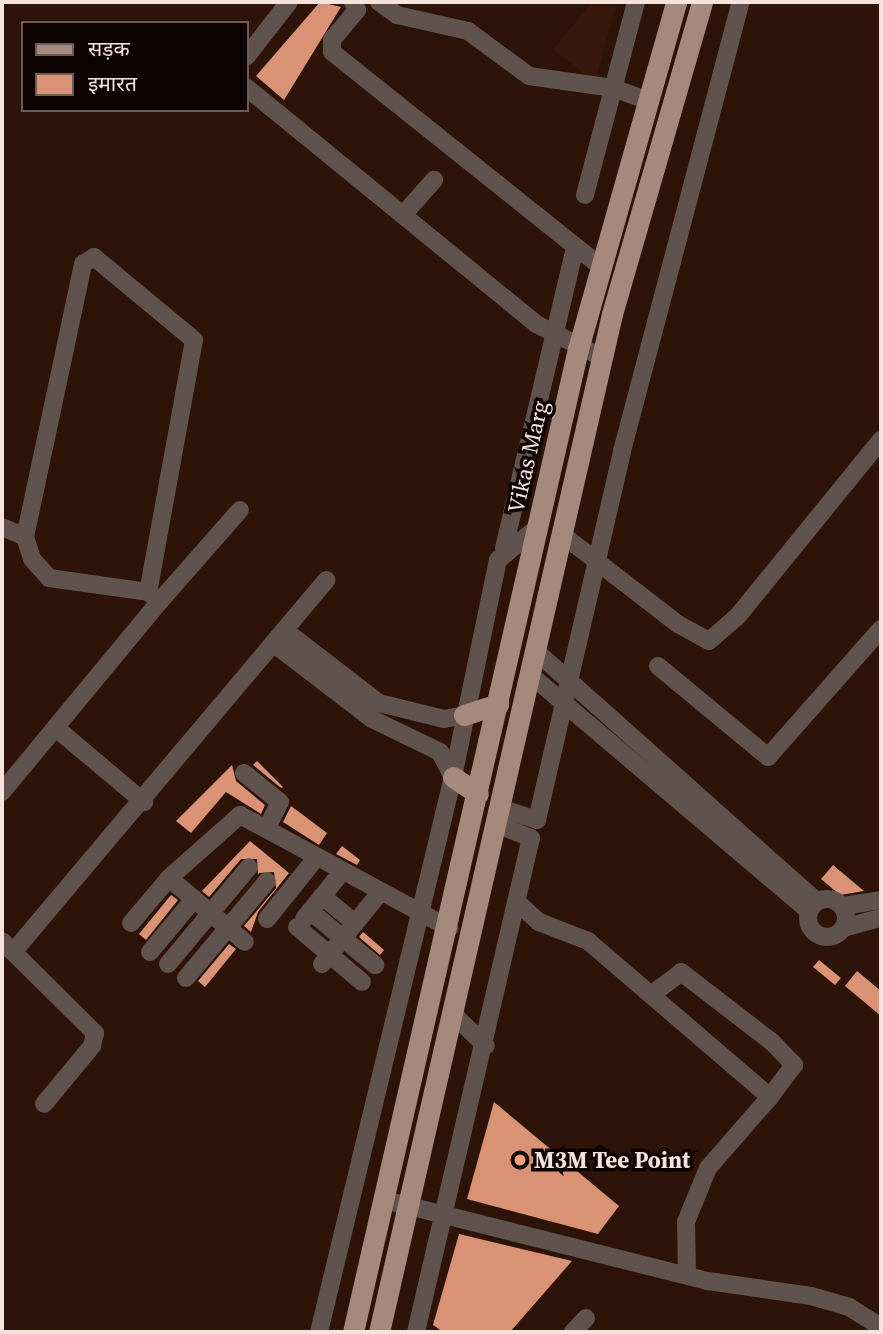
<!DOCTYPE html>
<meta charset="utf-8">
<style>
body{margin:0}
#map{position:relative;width:883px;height:1334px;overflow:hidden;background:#2d1308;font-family:"Source Serif 4","Noto Sans Devanagari",serif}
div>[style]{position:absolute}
.built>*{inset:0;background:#371709}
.building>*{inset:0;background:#da9274}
.minor>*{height:18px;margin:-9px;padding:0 9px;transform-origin:9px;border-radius:9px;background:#60524c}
.minor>.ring{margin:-9px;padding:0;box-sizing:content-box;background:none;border:18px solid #60524c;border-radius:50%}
.major>*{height:21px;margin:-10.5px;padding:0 10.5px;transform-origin:10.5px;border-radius:10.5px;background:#a5897d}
.dots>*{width:19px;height:19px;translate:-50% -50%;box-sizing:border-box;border:4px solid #0d0402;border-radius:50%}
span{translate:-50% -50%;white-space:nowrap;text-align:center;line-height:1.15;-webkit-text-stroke:7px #0d0402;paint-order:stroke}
.street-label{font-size:23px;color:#f6e3db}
.poi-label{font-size:23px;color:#f6e3db;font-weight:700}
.left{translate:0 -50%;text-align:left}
.frame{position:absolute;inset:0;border:4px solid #f6e3db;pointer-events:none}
.legend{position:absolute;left:21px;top:21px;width:228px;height:91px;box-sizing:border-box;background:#0d0402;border:2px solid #6a5d59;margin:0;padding:9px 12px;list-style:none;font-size:21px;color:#f6e3db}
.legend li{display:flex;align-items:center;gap:14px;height:35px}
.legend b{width:35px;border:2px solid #6a5d59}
</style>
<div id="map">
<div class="built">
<i style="clip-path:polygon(592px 2px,617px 2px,595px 82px,553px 49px)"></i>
</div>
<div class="building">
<i style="clip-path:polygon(320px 2px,341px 7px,284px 100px,256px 76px)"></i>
<i style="clip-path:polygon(257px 761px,283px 787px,281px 788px,253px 765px)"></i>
<i style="clip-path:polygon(232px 765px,236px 781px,265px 805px,261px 814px,226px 792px,191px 833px,176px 821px)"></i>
<i style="clip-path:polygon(291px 806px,327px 833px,319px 845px,283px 822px)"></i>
<i style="clip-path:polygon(250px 841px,289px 873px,258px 912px,251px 932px,244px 926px,276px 888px,274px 872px,259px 873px,227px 912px,258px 874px,257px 859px,241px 859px,209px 897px,202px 891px)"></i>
<i style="clip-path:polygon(342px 846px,360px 860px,357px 865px,336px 854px)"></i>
<i style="clip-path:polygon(833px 865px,864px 891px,840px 895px,821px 879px)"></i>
<i style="clip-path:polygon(171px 895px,178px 900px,146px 940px,139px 934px)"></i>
<i style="clip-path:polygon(363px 932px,384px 950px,380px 955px,359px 937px)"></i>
<i style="clip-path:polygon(229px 944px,236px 949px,205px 987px,198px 981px)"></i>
<i style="clip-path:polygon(819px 960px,841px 978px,835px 985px,813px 967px)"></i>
<i style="clip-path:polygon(857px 971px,881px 991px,881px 1016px,845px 986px)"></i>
<i style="clip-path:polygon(494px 1102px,619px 1206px,598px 1234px,467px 1199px)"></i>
<i style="clip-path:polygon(459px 1234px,572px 1261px,510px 1332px,443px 1332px,433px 1325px)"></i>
</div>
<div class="minor">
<i style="left:353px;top:2px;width:9px;rotate:63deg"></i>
<i style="left:357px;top:10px;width:39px;rotate:130deg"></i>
<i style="left:332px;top:40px;width:12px;rotate:90deg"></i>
<i style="left:332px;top:52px;width:343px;rotate:38.6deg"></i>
<i style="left:379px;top:2px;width:22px;rotate:36deg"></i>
<i style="left:397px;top:15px;width:73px;rotate:12.7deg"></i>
<i style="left:468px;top:31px;width:76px;rotate:36.4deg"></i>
<i style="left:529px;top:76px;width:85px;rotate:8.1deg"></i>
<i style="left:613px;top:88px;width:37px;rotate:20deg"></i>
<i style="left:247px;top:56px;width:68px;rotate:-52.1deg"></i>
<i style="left:247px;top:88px;width:373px;rotate:39.2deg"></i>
<i style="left:536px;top:324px;width:75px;rotate:26.9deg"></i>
<i style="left:585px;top:195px;width:200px;rotate:-75.2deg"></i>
<i style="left:403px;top:215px;width:47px;rotate:-48.5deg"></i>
<i style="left:2px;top:527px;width:25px;rotate:23deg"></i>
<i style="left:25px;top:537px;width:23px;rotate:72deg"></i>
<i style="left:32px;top:559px;width:25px;rotate:48deg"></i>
<i style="left:49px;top:578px;width:100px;rotate:8deg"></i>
<i style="left:148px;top:592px;width:15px;rotate:37deg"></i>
<i style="left:160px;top:601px;width:248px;rotate:129.6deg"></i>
<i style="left:564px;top:536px;width:144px;rotate:37.7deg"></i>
<i style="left:678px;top:624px;width:35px;rotate:29deg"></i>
<i style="left:709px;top:641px;width:37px;rotate:-41deg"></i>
<i style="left:737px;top:617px;width:228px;rotate:-50.9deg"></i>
<i style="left:25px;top:537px;width:279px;rotate:-78deg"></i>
<i style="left:83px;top:264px;width:13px;rotate:-32deg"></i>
<i style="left:94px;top:257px;width:130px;rotate:39.7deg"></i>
<i style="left:194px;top:340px;width:256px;rotate:100.3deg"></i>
<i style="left:504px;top:548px;width:309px;rotate:-76.7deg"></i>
<i style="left:160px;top:601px;width:121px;rotate:-48.7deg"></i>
<i style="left:284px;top:630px;width:120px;rotate:37.5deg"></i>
<i style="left:379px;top:703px;width:67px;rotate:13.8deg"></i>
<i style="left:444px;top:719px;width:20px;rotate:-11deg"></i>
<i style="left:273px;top:643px;width:125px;rotate:37.5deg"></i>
<i style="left:372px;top:719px;width:76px;rotate:25.9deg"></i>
<i style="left:440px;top:752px;width:28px;rotate:63deg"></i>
<i style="left:539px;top:654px;width:371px;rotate:41.7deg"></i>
<i style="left:658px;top:666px;width:143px;rotate:39.6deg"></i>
<i style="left:768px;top:757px;width:171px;rotate:-48.6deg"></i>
<i style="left:533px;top:677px;width:360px;rotate:40.3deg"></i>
<i style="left:57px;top:729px;width:114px;rotate:40deg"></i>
<i style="left:244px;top:773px;width:46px;rotate:38.9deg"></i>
<i style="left:280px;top:802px;width:29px;rotate:117deg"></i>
<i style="left:500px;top:808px;width:39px;rotate:18deg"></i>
<i style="left:537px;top:820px;width:379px;rotate:-77deg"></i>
<i style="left:622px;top:451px;width:465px;rotate:-75.2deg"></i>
<i style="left:169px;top:878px;width:99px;rotate:40.1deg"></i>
<i style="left:322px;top:896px;width:43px;rotate:39.3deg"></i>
<i class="ring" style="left:808px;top:899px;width:20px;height:20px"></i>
<i style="left:520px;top:905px;width:25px;rotate:42deg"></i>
<i style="left:539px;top:922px;width:53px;rotate:21.2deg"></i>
<i style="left:588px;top:941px;width:240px;rotate:40.6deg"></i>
<i style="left:770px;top:1097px;width:94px;rotate:131.1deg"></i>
<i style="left:708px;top:1168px;width:58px;rotate:112.2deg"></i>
<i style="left:686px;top:1222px;width:53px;rotate:88.9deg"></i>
<i style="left:843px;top:906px;width:38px;rotate:-9deg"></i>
<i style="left:310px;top:911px;width:85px;rotate:39.7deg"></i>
<i style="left:267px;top:919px;width:78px;rotate:-51.2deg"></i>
<i style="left:304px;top:919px;width:59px;rotate:-51.2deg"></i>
<i style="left:131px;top:923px;width:59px;rotate:-49.8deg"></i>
<i style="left:169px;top:878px;width:95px;rotate:-41.6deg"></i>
<i style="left:240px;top:815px;width:238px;rotate:28.4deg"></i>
<i style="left:297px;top:927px;width:85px;rotate:40.2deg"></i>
<i style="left:843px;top:928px;width:39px;rotate:-15deg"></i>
<i style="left:2px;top:941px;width:131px;rotate:44.7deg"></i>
<i style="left:95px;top:1033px;width:13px;rotate:103deg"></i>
<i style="left:92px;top:1046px;width:75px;rotate:129.6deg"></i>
<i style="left:14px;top:951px;width:485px;rotate:-49.9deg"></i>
<i style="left:150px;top:952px;width:69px;rotate:-50.3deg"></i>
<i style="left:168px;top:964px;width:126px;rotate:-50.1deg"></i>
<i style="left:322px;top:964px;width:89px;rotate:-50.9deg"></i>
<i style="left:186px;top:978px;width:126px;rotate:-50.1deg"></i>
<i style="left:651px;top:995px;width:38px;rotate:-37deg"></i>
<i style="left:681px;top:972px;width:115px;rotate:37.6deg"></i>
<i style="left:772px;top:1042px;width:32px;rotate:46deg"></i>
<i style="left:794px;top:1065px;width:40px;rotate:127deg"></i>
<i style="left:452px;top:1013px;width:47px;rotate:44.1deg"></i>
<i style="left:385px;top:1200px;width:333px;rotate:14.1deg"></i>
<i style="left:708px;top:1281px;width:104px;rotate:8.3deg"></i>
<i style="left:811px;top:1296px;width:40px;rotate:16deg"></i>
<i style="left:849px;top:1307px;width:38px;rotate:32deg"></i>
<i style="left:319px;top:1332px;width:571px;rotate:-76.43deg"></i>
<i style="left:453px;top:777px;width:222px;rotate:-78.3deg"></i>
<i style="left:498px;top:560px;width:53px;rotate:-39.7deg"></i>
<i style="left:416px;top:1332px;width:507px;rotate:-76.9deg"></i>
<i style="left:531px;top:838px;width:38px;rotate:-158deg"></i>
<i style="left:573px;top:1332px;width:19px;rotate:-47deg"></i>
</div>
<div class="major">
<i style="left:464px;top:715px;width:36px;rotate:-18deg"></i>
<i style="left:453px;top:777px;width:30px;rotate:34deg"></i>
<i style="left:353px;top:1332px;width:1008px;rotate:-77.11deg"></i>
<i style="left:578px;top:349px;width:361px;rotate:-74.2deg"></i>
<i style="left:379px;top:1332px;width:1044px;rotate:-77.11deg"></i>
<i style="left:612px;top:314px;width:325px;rotate:-73.9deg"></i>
</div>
<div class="dots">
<i style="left:520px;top:1160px;background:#f2a07f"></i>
</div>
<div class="street-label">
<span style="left:528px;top:457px;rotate:-77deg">Vikas Marg</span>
</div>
<div class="poi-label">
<span class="left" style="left:534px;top:1160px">M3M Tee Point</span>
</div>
<div class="frame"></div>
<ul class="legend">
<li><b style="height:9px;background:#a5897d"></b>सड़क</li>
<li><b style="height:19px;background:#da9274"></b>इमारत</li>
</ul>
</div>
